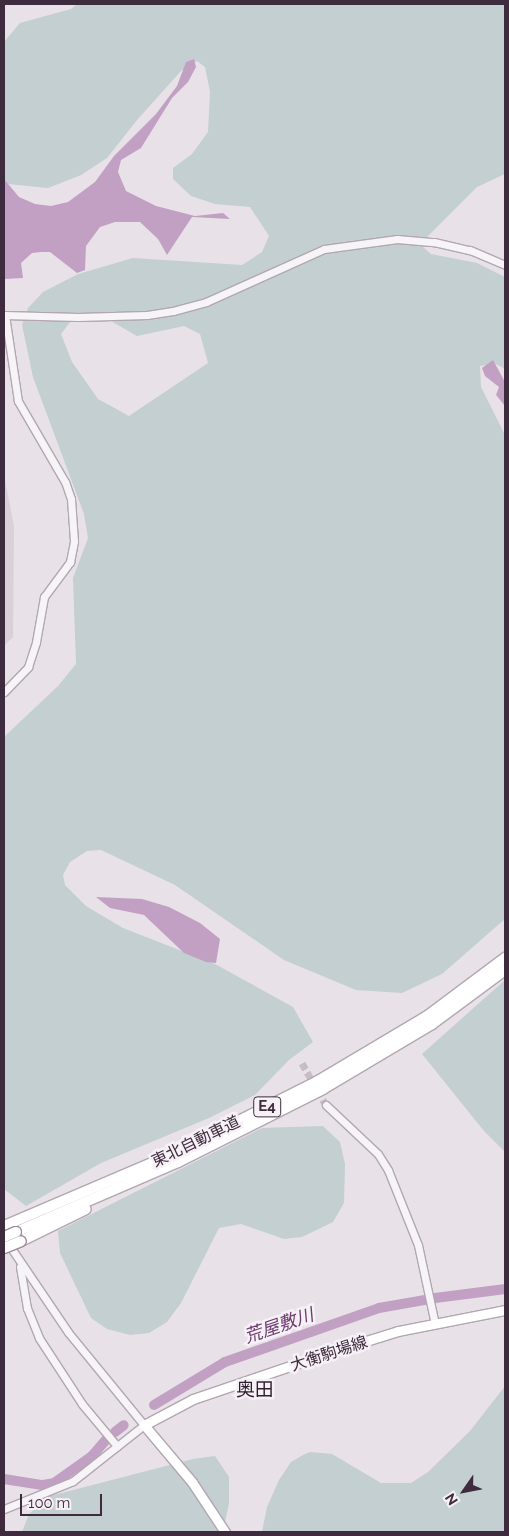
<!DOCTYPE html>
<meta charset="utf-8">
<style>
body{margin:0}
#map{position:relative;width:509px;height:1536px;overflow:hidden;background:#e8e1e8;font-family:Raleway,"Noto Sans JP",sans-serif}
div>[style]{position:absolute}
.built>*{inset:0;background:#dad0d9}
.green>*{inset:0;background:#c3cfd1}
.water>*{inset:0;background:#c2a0c4}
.river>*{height:10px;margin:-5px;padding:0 5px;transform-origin:5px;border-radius:5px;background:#c2a0c4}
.minor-tunnel>*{height:7px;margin-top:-3.5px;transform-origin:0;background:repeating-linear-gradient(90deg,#c6bdc6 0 7px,transparent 0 10.5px)}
.roads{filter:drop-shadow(1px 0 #b2a7b1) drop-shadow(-1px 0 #b2a7b1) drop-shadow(0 1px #b2a7b1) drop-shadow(0 -1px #b2a7b1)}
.minor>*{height:7px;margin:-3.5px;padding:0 3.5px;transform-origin:3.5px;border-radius:3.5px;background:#f7f4f7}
.major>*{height:9px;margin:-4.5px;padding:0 4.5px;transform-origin:4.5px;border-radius:4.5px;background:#fff}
.highway>*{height:10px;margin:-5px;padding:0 5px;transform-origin:5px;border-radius:5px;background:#fff}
.bridges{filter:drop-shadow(1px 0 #9d8a9d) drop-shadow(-1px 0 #9d8a9d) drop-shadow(0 1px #9d8a9d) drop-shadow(0 -1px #9d8a9d)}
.highway-bridge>*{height:10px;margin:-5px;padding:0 5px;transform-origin:5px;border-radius:5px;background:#fff}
span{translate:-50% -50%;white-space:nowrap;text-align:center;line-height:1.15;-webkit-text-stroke:5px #f6f1f6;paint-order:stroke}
.shield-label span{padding:1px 4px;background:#f6f1f6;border:1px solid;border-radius:4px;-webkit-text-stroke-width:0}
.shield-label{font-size:15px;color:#3e2b3d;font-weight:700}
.street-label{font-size:16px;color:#3e2b3d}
.water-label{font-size:18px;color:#6c3a6e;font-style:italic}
.quarter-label{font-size:19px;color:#2f1e2e}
.frame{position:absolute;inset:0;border:5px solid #3e2b3d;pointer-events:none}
.north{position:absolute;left:439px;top:1466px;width:50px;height:50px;-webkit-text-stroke:4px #f6f1f6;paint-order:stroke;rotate:237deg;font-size:14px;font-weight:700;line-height:20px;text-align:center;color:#3e2b3d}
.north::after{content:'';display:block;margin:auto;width:18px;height:22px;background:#3e2b3d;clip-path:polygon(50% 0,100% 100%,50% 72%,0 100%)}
.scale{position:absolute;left:20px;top:1494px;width:82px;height:22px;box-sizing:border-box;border:2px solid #3e2b3d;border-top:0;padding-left:6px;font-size:15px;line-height:18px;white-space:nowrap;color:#3e2b3d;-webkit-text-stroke:4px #f6f1f6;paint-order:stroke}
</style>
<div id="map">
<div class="built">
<i style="clip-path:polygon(4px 475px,14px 526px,13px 637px,4px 646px)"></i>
</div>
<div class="green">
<i style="clip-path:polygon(evenodd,77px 4px,505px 4px,505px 174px,477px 187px,424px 240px,423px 247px,431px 254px,477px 263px,505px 277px,505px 369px,496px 364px,480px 366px,481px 387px,505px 435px,505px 919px,442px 974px,402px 993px,356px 990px,284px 960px,175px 885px,101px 850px,87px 851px,70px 862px,63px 875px,65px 885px,86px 906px,123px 928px,215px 964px,293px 1007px,313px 1042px,289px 1060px,255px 1095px,209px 1118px,101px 1163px,26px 1206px,4px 1189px,4px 737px,58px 686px,76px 664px,73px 578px,88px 538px,84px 514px,33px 377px,22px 325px,28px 308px,43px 292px,78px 274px,133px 258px,242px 265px,262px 252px,269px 236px,250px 207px,215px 204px,191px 196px,173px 179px,173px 168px,192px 154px,208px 132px,210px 92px,205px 67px,197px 61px,181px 71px,137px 120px,107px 158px,81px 175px,48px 188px,8px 184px,4px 179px,4px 42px,20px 23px,71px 9px,77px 4px,111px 321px,137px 336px,184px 326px,200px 334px,208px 363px,129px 416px,98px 399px,72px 362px,61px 334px,70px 322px,111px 321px)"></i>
<i style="clip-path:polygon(505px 980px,505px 1152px,484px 1131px,422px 1054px)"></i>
<i style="clip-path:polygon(323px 1126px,340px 1142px,345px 1164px,344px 1203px,333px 1222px,302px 1237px,284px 1239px,241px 1224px,219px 1228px,181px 1303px,167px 1322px,149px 1333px,130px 1335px,107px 1329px,91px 1318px,60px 1253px,58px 1231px,262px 1128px)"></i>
<i style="clip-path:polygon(505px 1386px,505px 1532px,262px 1532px,267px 1507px,279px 1480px,291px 1462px,303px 1455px,310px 1452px,332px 1454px,381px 1483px,411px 1483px,428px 1472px,470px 1431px)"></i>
<i style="clip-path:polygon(215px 1456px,229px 1477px,229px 1503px,223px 1532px,22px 1532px,29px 1514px,50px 1496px,193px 1459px)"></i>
</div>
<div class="water">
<i style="clip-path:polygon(194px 59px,196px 67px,188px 82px,172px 98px,141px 148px,121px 160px,118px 172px,126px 191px,156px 206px,195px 216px,223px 213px,230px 219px,192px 217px,167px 255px,158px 239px,140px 222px,115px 222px,100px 227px,86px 246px,85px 270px,77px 273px,50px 252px,41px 252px,32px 253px,21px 263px,23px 278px,4px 279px,4px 179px,19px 197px,35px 204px,51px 206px,68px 202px,95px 182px,114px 156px,156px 114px,177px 86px,186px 62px)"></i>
<i style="clip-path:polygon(493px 360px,505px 382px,505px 406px,496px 395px,499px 387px,485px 376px,482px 368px)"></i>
<i style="clip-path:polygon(96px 897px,142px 899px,169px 907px,200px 923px,220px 939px,216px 963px,206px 962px,184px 953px,144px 915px,110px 908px)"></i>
</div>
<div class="river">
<i style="left:435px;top:1298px;width:71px;rotate:-7.3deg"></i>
<i style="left:154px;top:1405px;width:83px;rotate:-31.2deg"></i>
<i style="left:225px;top:1362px;width:163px;rotate:-19.3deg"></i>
<i style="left:379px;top:1308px;width:47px;rotate:-9.9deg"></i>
<i style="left:115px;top:1432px;width:11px;rotate:-38deg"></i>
<i style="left:4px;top:1479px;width:39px;rotate:9deg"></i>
<i style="left:43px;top:1485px;width:11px;rotate:-10deg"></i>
<i style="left:54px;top:1483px;width:47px;rotate:-35.4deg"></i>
<i style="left:92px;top:1456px;width:23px;rotate:-49deg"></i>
</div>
<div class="minor-tunnel">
<i style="left:302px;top:1063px;width:48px;rotate:60.3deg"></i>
</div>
<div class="roads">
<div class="minor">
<i style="left:4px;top:315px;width:74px;rotate:1.5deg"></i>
<i style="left:78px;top:317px;width:69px;rotate:-1.7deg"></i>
<i style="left:147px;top:315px;width:26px;rotate:-9deg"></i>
<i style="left:173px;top:311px;width:34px;rotate:-15deg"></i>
<i style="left:206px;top:302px;width:129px;rotate:-24.2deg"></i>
<i style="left:324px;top:249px;width:74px;rotate:-7.8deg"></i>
<i style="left:397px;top:239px;width:37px;rotate:5deg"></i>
<i style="left:434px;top:242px;width:37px;rotate:13deg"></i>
<i style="left:470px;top:250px;width:38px;rotate:23deg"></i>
<i style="left:4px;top:692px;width:35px;rotate:-46deg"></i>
<i style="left:28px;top:667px;width:26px;rotate:-72deg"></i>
<i style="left:36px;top:642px;width:46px;rotate:-79.9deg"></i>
<i style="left:44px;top:597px;width:44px;rotate:-53.4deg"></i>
<i style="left:70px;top:562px;width:21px;rotate:-79deg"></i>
<i style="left:74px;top:541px;width:42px;rotate:-94.1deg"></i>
<i style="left:71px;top:499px;width:18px;rotate:-109deg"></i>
<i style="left:65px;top:482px;width:94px;rotate:-120.1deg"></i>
<i style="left:18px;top:401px;width:87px;rotate:-98.6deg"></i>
<i style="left:326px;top:1105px;width:71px;rotate:43.3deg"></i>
<i style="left:378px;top:1154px;width:19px;rotate:58deg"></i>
<i style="left:388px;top:1170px;width:81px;rotate:68.2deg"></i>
<i style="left:418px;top:1245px;width:81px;rotate:77.9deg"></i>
<i style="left:20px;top:1267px;width:42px;rotate:80.3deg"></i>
<i style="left:27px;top:1308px;width:32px;rotate:68deg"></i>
<i style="left:39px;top:1338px;width:79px;rotate:56.9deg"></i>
<i style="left:82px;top:1404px;width:55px;rotate:50.2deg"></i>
<i style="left:4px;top:1509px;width:74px;rotate:-22.1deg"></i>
<i style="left:73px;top:1481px;width:90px;rotate:-38.3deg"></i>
<i style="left:144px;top:1425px;width:120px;rotate:-129.3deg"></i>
<i style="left:68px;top:1332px;width:109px;rotate:-124.1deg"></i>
</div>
<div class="major">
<i style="left:225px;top:1532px;width:60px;rotate:-123.4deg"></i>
<i style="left:192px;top:1482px;width:75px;rotate:-130.1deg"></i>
<i style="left:144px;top:1425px;width:55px;rotate:-28deg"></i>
<i style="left:193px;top:1399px;width:152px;rotate:-18.8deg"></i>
<i style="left:337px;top:1350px;width:64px;rotate:-17.3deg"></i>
<i style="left:398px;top:1331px;width:109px;rotate:-11.1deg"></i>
</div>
<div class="highway">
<i style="left:4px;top:1226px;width:184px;rotate:-23.1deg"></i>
<i style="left:173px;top:1154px;width:162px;rotate:-26.7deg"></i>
<i style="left:318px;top:1081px;width:126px;rotate:-30.7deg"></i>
<i style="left:426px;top:1017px;width:99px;rotate:-36.8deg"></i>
<i style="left:16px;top:1232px;width:176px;rotate:-23.4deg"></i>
<i style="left:178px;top:1162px;width:162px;rotate:-26.7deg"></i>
<i style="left:323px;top:1089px;width:127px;rotate:-30.8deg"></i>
<i style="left:432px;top:1024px;width:91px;rotate:-36.5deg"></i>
<i style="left:21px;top:1241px;width:72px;rotate:-26.2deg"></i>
</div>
</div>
<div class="bridges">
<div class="highway-bridge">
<i style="left:4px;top:1237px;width:13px;rotate:-23deg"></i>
<i style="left:4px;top:1248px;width:18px;rotate:-22deg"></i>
</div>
</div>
<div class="shield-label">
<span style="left:267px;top:1107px">E4</span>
</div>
<div class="street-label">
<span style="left:196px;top:1142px;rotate:-26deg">東北自動車道</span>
<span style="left:329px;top:1354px;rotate:-18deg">大衡駒場線</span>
</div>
<div class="water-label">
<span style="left:279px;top:1326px;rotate:-19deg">荒屋敷川</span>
</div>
<div class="quarter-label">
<span style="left:255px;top:1390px">奥田</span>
</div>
<div class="frame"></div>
<div class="north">N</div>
<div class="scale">100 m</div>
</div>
